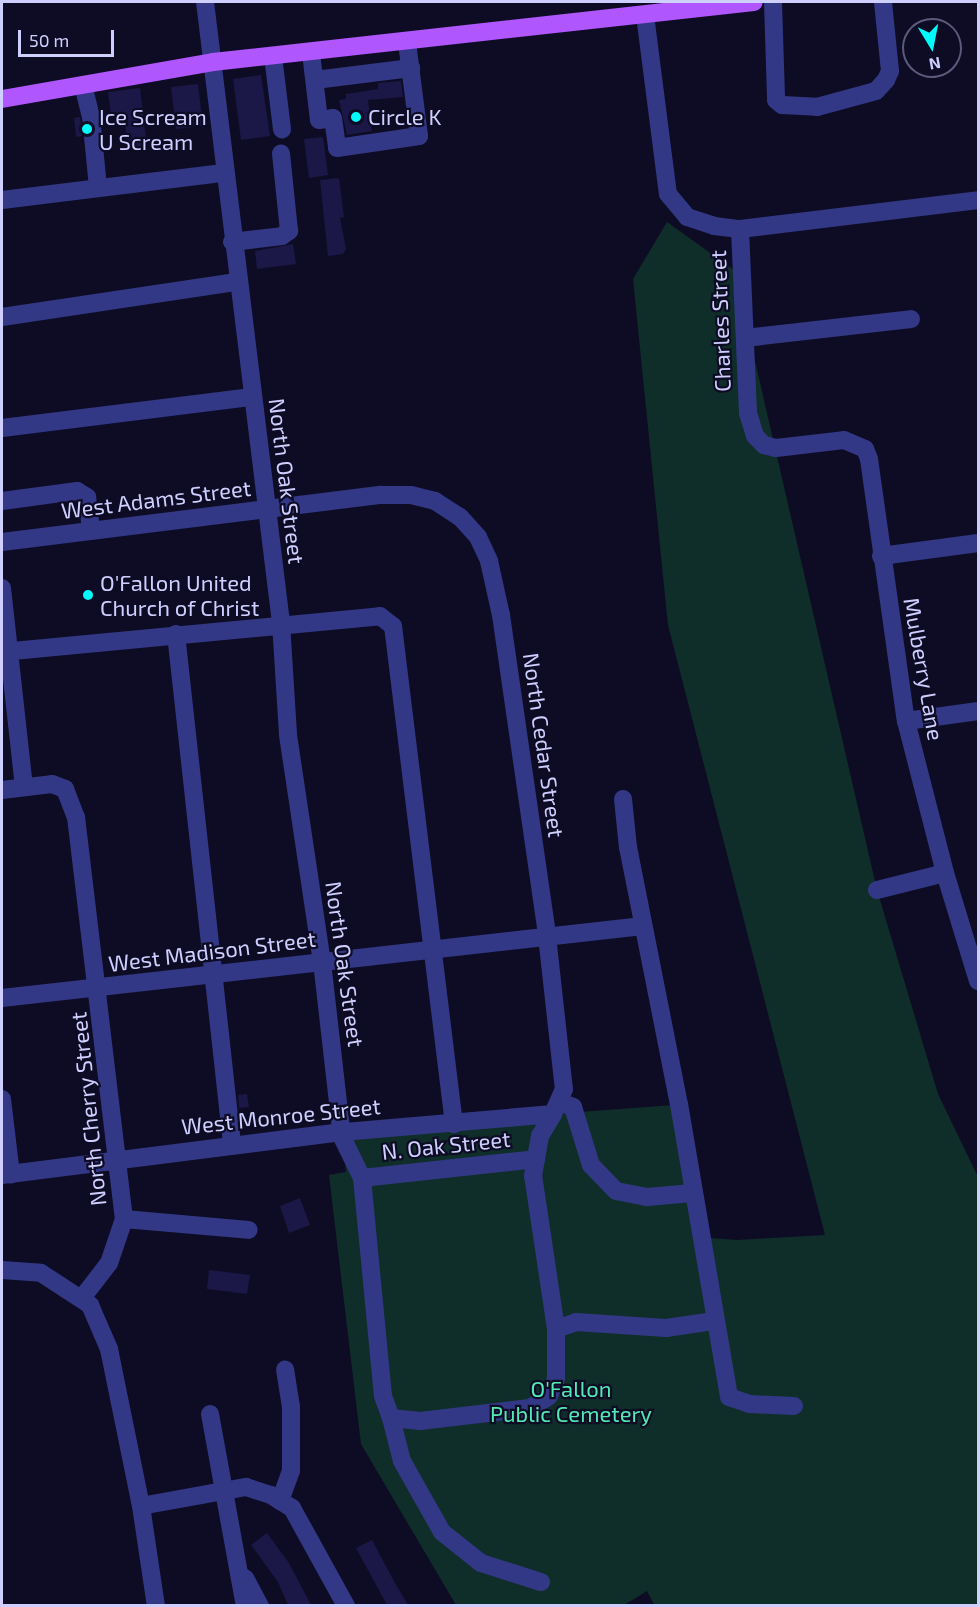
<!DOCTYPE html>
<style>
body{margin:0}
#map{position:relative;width:980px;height:1607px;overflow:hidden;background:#0e0c24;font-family:"Exo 2",sans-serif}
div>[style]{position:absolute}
.green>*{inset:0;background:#0f2e2a}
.building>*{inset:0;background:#1b1746}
.minor>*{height:18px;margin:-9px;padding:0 9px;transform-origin:9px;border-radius:9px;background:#333886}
.major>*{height:18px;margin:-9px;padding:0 9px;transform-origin:9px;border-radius:9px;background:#af56ff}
.dots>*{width:16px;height:16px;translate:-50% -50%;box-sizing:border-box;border:3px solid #0e0c24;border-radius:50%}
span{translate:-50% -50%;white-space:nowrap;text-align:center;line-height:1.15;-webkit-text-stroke:4.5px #0e0c24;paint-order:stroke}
.poi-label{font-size:22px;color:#cfcfff}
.left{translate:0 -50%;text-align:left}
.street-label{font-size:22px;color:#cfcfff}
.park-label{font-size:22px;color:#51e9b4}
.frame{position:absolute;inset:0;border:3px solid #cfcfff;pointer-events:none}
.north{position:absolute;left:902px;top:18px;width:60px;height:60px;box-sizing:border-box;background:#0e0c24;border:2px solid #5b5a7c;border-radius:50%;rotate:170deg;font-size:16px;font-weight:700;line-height:24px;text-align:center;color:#cfcfff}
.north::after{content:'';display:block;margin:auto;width:21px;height:27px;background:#00f9fa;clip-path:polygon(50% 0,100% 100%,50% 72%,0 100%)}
.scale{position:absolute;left:18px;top:30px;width:96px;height:27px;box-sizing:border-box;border:3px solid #cfcfff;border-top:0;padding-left:8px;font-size:18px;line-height:21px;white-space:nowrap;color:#cfcfff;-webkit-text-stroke:4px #0e0c24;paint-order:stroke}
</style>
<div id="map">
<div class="green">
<i style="clip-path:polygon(667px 222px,734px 270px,877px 890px,938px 1094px,978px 1177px,978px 1605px,655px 1606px,647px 1591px,624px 1605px,456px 1605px,361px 1444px,329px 1175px,346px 1172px,342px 1137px,553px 1114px,674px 1105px,695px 1237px,737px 1240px,825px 1235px,668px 625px,633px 279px)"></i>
</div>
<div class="building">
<i style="clip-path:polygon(261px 75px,270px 136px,241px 140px,233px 79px)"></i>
<i style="clip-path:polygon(401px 81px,403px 97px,368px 100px,372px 131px,347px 135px,339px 100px,346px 99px,346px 94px,378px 89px,378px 83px)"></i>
<i style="clip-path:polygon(198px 84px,203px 126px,176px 129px,171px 87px)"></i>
<i style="clip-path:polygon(140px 88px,147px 147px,128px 149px,124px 114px,111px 116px,108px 92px)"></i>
<i style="clip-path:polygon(80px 117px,82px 136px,76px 137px,74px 118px)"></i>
<i style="clip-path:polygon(323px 137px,328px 175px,309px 178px,304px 139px)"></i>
<i style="clip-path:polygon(339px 178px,344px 217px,340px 218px,346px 249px,343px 254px,328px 256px,320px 180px)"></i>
<i style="clip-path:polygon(293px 244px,296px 264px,257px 269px,255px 251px)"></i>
<i style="clip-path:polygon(247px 1094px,249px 1107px,239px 1108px,238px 1095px)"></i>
<i style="clip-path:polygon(300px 1198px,310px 1225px,289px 1233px,280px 1206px)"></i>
<i style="clip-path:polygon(209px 1270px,250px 1275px,247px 1294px,207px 1289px)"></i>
<i style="clip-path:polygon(267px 1533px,289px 1563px,311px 1605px,288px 1605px,278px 1582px,251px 1545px)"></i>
<i style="clip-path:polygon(372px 1540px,395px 1583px,408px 1605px,387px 1605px,356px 1548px)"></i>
</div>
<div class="minor">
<i style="left:205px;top:2px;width:626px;rotate:83.02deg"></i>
<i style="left:281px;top:623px;width:112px;rotate:86.4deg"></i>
<i style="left:288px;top:735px;width:230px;rotate:81.5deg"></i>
<i style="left:322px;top:962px;width:176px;rotate:83.5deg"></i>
<i style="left:342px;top:1137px;width:46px;rotate:64deg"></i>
<i style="left:362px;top:1178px;width:219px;rotate:84.5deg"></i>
<i style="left:383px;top:1396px;width:23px;rotate:70deg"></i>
<i style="left:391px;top:1418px;width:29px;rotate:6deg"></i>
<i style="left:420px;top:1421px;width:111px;rotate:-6.7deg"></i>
<i style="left:530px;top:1408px;width:22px;rotate:-32deg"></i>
<i style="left:549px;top:1396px;width:18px;rotate:-68deg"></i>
<i style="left:556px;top:1379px;width:50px;rotate:-90deg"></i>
<i style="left:556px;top:1329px;width:155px;rotate:-98.5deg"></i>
<i style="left:533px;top:1176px;width:41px;rotate:-80.1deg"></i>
<i style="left:540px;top:1136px;width:26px;rotate:-59deg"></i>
<i style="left:773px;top:2px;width:98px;rotate:88.2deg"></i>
<i style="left:776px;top:100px;width:8px;rotate:40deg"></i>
<i style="left:782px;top:105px;width:35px;rotate:3deg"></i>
<i style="left:817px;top:107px;width:61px;rotate:-15.2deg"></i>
<i style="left:876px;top:91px;width:15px;rotate:-48deg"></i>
<i style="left:886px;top:80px;width:10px;rotate:-66deg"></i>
<i style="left:890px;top:71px;width:69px;rotate:-95.8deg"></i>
<i style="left:645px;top:15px;width:180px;rotate:82.7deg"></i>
<i style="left:668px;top:194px;width:30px;rotate:50deg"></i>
<i style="left:687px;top:217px;width:28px;rotate:18deg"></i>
<i style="left:714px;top:226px;width:26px;rotate:7deg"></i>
<i style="left:740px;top:229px;width:240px;rotate:-6.9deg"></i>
<i style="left:311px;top:53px;width:67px;rotate:83.2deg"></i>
<i style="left:319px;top:120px;width:14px;rotate:-8deg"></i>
<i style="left:333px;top:118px;width:30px;rotate:82deg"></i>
<i style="left:337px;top:148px;width:83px;rotate:-8.3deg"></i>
<i style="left:419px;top:136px;width:95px;rotate:-97.3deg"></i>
<i style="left:273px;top:56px;width:74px;rotate:83deg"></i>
<i style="left:315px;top:80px;width:97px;rotate:-7.1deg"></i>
<i style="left:83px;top:85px;width:32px;rotate:76deg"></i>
<i style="left:91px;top:116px;width:72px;rotate:84.4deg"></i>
<i style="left:2px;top:200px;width:223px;rotate:-7deg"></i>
<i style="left:740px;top:229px;width:184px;rotate:87.5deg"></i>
<i style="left:748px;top:413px;width:24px;rotate:73deg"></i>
<i style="left:755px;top:436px;width:13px;rotate:45deg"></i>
<i style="left:764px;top:445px;width:12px;rotate:14deg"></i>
<i style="left:776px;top:448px;width:68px;rotate:-6.7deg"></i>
<i style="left:844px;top:440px;width:23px;rotate:23deg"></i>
<i style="left:865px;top:449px;width:11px;rotate:68deg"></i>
<i style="left:869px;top:459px;width:265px;rotate:82deg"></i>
<i style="left:906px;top:721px;width:157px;rotate:75.6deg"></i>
<i style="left:945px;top:873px;width:113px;rotate:73deg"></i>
<i style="left:232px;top:242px;width:50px;rotate:-6.8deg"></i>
<i style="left:282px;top:236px;width:9px;rotate:-36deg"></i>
<i style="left:289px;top:231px;width:78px;rotate:-95.9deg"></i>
<i style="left:2px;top:317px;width:237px;rotate:-8.5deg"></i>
<i style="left:745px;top:338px;width:167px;rotate:-6.5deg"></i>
<i style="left:2px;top:428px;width:252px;rotate:-7.1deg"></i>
<i style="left:2px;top:501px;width:76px;rotate:-7.6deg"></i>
<i style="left:77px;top:491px;width:12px;rotate:31deg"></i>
<i style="left:87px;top:497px;width:34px;rotate:83deg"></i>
<i style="left:2px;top:542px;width:382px;rotate:-7.1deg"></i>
<i style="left:381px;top:495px;width:30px"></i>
<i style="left:411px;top:495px;width:25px;rotate:14deg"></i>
<i style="left:435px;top:501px;width:30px;rotate:33deg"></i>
<i style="left:460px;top:517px;width:27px;rotate:48deg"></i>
<i style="left:478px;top:537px;width:26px;rotate:65deg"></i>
<i style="left:489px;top:561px;width:55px;rotate:77.5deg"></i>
<i style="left:501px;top:615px;width:324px;rotate:81.8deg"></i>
<i style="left:547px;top:936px;width:154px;rotate:83.7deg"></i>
<i style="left:564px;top:1089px;width:27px;rotate:114deg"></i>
<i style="left:553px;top:1114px;width:212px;rotate:175.1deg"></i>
<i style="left:342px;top:1132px;width:343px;rotate:172.8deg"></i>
<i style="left:881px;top:556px;width:98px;rotate:-7.6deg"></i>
<i style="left:2px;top:588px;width:200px;rotate:83.7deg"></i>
<i style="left:176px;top:634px;width:513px;rotate:83.73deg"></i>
<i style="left:2px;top:652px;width:380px;rotate:-5.4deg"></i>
<i style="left:380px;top:616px;width:16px;rotate:38deg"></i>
<i style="left:393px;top:626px;width:502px;rotate:83.02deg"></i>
<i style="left:906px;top:721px;width:73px;rotate:-7.9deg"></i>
<i style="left:2px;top:790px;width:50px;rotate:-6.8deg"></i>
<i style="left:52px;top:784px;width:14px;rotate:21deg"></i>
<i style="left:65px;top:789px;width:30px;rotate:69deg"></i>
<i style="left:76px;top:817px;width:405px;rotate:83.2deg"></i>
<i style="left:124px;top:1219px;width:46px;rotate:108.8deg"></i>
<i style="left:109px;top:1263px;width:44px;rotate:127.6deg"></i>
<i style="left:623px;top:799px;width:48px;rotate:84.1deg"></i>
<i style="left:628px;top:847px;width:262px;rotate:78.8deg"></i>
<i style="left:679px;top:1104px;width:297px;rotate:80.3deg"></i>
<i style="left:729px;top:1397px;width:21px;rotate:19deg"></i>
<i style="left:749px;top:1404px;width:45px;rotate:2.5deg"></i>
<i style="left:877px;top:890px;width:70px;rotate:-14deg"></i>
<i style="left:2px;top:998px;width:645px;rotate:-6.41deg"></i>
<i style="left:2px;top:1099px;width:76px;rotate:83.2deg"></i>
<i style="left:560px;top:1102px;width:14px;rotate:21deg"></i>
<i style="left:573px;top:1107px;width:61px;rotate:72.8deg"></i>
<i style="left:591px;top:1165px;width:36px;rotate:46deg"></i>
<i style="left:616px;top:1191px;width:32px;rotate:11deg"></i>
<i style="left:647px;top:1197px;width:46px;rotate:-5deg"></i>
<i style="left:362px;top:1178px;width:175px;rotate:-6.2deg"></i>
<i style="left:124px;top:1219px;width:125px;rotate:5deg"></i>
<i style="left:2px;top:1270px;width:39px;rotate:4deg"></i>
<i style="left:41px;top:1273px;width:59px;rotate:33.1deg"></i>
<i style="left:90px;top:1305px;width:48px;rotate:66.6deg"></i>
<i style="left:109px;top:1349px;width:160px;rotate:78.5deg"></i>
<i style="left:141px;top:1506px;width:101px;rotate:81.5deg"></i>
<i style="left:556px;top:1329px;width:21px;rotate:-19deg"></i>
<i style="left:576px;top:1322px;width:90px;rotate:3.8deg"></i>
<i style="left:666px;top:1328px;width:49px;rotate:-8.3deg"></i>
<i style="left:210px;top:1414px;width:195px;rotate:79.7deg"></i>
<i style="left:391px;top:1418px;width:44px;rotate:75.7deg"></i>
<i style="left:402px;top:1461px;width:81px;rotate:60.6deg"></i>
<i style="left:442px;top:1532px;width:50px;rotate:38.5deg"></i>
<i style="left:481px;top:1563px;width:63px;rotate:17.6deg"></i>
<i style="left:280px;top:1501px;width:32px;rotate:-70deg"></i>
<i style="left:291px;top:1471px;width:64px;rotate:-90deg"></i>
<i style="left:291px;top:1407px;width:38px;rotate:-99deg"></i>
<i style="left:141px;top:1506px;width:107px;rotate:-10.3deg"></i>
<i style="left:246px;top:1487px;width:26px;rotate:18deg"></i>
<i style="left:271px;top:1495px;width:25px;rotate:32deg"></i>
<i style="left:292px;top:1508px;width:112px;rotate:61.1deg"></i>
<i style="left:245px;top:1578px;width:32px;rotate:62deg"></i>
</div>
<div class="major">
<i style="left:2px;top:99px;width:214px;rotate:-9.9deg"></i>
<i style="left:213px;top:62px;width:544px;rotate:-6.33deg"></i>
</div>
<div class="dots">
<i style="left:356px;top:117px;background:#00f9fa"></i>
<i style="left:87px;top:129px;background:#00f9fa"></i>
<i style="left:88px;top:595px;background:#00f9fa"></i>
</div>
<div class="poi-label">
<span class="left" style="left:99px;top:129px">Ice Scream<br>U Scream</span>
<span class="left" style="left:368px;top:117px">Circle K</span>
<span class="left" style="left:100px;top:595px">O'Fallon United<br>Church of Christ</span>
</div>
<div class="street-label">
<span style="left:720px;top:321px;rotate:-92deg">Charles Street</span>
<span style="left:287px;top:481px;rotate:83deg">North Oak Street</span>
<span style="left:156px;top:499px;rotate:-7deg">West Adams Street</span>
<span style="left:924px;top:669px;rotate:80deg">Mulberry Lane</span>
<span style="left:544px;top:745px;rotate:82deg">North Cedar Street</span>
<span style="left:212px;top:951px;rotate:-7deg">West Madison Street</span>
<span style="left:345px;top:964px;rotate:82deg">North Oak Street</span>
<span style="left:88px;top:1109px;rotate:-96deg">North Cherry Street</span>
<span style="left:281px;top:1116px;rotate:-6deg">West Monroe Street</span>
<span style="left:446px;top:1145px;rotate:-6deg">N. Oak Street</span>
</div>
<div class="park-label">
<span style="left:571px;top:1401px">O'Fallon<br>Public Cemetery</span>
</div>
<div class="frame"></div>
<div class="north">N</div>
<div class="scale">50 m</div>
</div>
